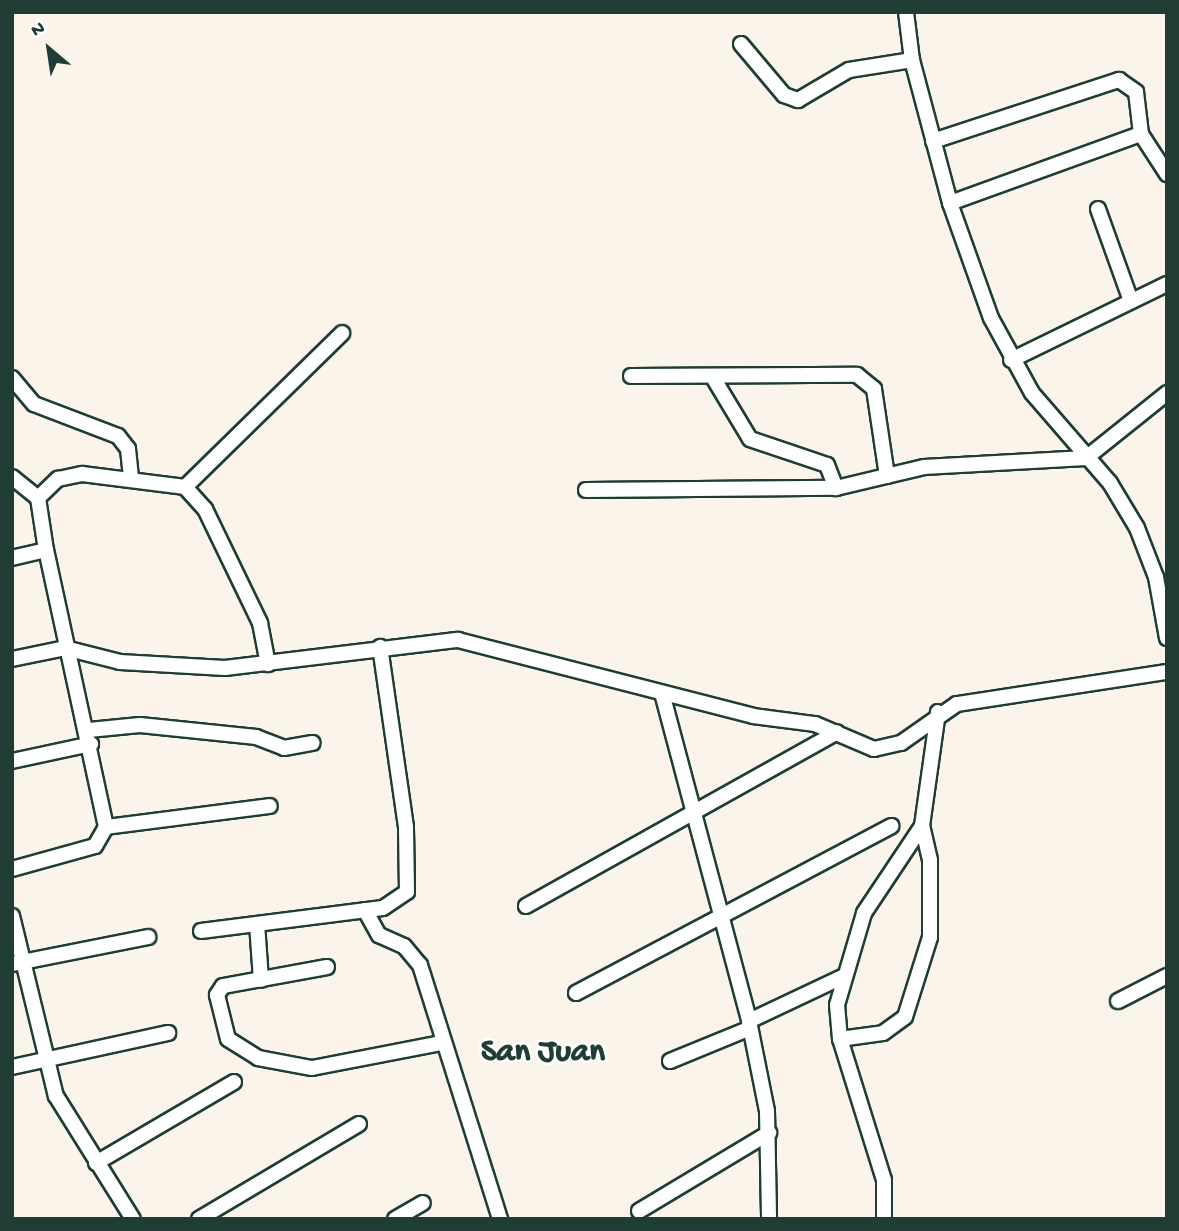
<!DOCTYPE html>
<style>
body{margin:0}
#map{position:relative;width:1179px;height:1231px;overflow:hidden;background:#fbf4eb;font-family:"Gochi Hand",sans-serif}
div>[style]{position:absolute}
.roads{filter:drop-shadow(2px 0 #1f3d34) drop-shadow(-2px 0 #1f3d34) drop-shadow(0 2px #1f3d34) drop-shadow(0 -2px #1f3d34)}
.street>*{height:14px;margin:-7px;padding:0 7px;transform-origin:7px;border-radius:7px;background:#fff}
span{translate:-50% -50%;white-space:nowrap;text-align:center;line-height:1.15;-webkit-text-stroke:5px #fff;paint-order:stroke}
.town-label{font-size:33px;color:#1f3d34;font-weight:700}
.frame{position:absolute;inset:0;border:14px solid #1f3d34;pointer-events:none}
.north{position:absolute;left:14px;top:14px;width:70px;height:70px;-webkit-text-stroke:5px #fff;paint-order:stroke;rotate:331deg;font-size:19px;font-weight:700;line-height:28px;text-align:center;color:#1f3d34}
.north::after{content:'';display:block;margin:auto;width:24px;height:32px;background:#1f3d34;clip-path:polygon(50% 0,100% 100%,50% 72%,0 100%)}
</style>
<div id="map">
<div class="roads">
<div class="street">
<i style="left:906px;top:12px;width:48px;rotate:82.9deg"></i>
<i style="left:912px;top:60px;width:148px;rotate:75.1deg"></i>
<i style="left:950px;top:203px;width:122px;rotate:70.4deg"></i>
<i style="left:991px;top:318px;width:85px;rotate:61.3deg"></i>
<i style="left:1032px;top:393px;width:119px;rotate:49.1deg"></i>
<i style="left:1110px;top:483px;width:52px;rotate:59deg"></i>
<i style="left:1137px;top:528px;width:53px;rotate:68.8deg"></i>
<i style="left:1156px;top:577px;width:62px;rotate:79.8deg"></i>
<i style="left:741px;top:44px;width:67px;rotate:49.9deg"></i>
<i style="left:784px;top:95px;width:15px;rotate:20deg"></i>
<i style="left:798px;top:100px;width:59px;rotate:-30.5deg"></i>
<i style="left:849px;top:70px;width:64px;rotate:-9deg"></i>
<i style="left:933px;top:141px;width:196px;rotate:-18.2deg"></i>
<i style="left:1119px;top:80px;width:21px;rotate:35deg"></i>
<i style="left:1136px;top:92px;width:42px;rotate:83.2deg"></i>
<i style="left:1141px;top:134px;width:48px;rotate:57deg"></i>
<i style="left:950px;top:203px;width:203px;rotate:-19.9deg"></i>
<i style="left:1098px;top:209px;width:98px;rotate:70.3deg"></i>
<i style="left:1011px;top:360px;width:174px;rotate:-26deg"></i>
<i style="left:631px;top:376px;width:226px;rotate:-0.3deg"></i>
<i style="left:857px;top:375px;width:22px;rotate:39deg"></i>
<i style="left:874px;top:389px;width:88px;rotate:81.5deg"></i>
<i style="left:12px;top:378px;width:34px;rotate:50deg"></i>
<i style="left:34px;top:404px;width:90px;rotate:20.9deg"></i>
<i style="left:118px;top:436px;width:16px;rotate:52deg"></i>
<i style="left:128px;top:449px;width:27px;rotate:84deg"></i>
<i style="left:714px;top:379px;width:70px;rotate:59deg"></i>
<i style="left:750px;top:439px;width:81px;rotate:18.7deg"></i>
<i style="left:827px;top:465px;width:25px;rotate:69deg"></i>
<i style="left:12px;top:477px;width:33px;rotate:39deg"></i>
<i style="left:38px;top:498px;width:53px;rotate:81.3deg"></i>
<i style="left:46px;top:550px;width:35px;rotate:167deg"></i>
<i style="left:185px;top:487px;width:220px;rotate:-44.4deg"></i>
<i style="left:586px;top:490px;width:250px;rotate:-0.5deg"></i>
<i style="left:836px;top:488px;width:90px;rotate:-13.4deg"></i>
<i style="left:924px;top:467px;width:162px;rotate:-3.2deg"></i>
<i style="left:1086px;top:458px;width:104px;rotate:-38.7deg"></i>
<i style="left:38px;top:498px;width:28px;rotate:-44deg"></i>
<i style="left:58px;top:479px;width:25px;rotate:-12deg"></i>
<i style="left:82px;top:474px;width:104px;rotate:7.2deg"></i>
<i style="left:185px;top:487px;width:30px;rotate:48deg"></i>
<i style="left:205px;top:509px;width:127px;rotate:64.2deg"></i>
<i style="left:260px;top:623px;width:42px;rotate:79deg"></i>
<i style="left:12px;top:659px;width:54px;rotate:-11.7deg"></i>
<i style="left:65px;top:648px;width:57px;rotate:14.3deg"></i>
<i style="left:120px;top:662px;width:105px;rotate:3.3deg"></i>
<i style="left:225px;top:668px;width:235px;rotate:-6.9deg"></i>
<i style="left:458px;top:640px;width:305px;rotate:14.4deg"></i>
<i style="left:753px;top:716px;width:63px;rotate:7.4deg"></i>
<i style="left:815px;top:724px;width:64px;rotate:23deg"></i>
<i style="left:874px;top:749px;width:28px;rotate:-13deg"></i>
<i style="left:901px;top:743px;width:68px;rotate:-34.9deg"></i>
<i style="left:957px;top:704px;width:212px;rotate:-8.7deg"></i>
<i style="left:662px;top:693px;width:339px;rotate:75.1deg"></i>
<i style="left:749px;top:1021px;width:92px;rotate:78.7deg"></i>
<i style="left:767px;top:1111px;width:108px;rotate:88.9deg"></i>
<i style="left:89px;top:730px;width:51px;rotate:-5.6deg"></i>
<i style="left:140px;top:725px;width:117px;rotate:5.9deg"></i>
<i style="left:256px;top:737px;width:30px;rotate:21deg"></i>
<i style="left:284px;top:748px;width:29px;rotate:-10deg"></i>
<i style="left:12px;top:761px;width:81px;rotate:-12.1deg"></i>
<i style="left:106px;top:827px;width:165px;rotate:-7.3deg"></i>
<i style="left:12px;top:869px;width:86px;rotate:-15.5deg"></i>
<i style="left:95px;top:846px;width:22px;rotate:-60deg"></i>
<i style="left:106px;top:827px;width:283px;rotate:-102.2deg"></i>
<i style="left:526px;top:906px;width:356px;rotate:-29.2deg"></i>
<i style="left:365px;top:910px;width:29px;rotate:61deg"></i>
<i style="left:379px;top:935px;width:27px;rotate:24deg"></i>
<i style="left:404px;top:946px;width:25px;rotate:50deg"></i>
<i style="left:420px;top:965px;width:266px;rotate:72.5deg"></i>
<i style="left:12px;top:916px;width:185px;rotate:76.3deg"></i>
<i style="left:56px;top:1096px;width:145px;rotate:58deg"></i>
<i style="left:257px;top:924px;width:56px;rotate:85.9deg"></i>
<i style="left:201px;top:931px;width:183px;rotate:-7.2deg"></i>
<i style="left:383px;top:908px;width:29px;rotate:-34deg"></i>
<i style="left:407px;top:892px;width:65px;rotate:-90.9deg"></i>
<i style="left:406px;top:827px;width:182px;rotate:-98.2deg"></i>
<i style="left:12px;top:964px;width:139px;rotate:-11.2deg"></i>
<i style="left:327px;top:967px;width:106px;rotate:169.6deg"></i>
<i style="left:223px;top:986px;width:11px;rotate:124deg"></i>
<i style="left:217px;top:995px;width:45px;rotate:76deg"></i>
<i style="left:228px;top:1039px;width:36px;rotate:32deg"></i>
<i style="left:258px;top:1058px;width:55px;rotate:10.5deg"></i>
<i style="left:312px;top:1068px;width:131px;rotate:-11deg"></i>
<i style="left:576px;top:993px;width:357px;rotate:-27.9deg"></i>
<i style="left:1118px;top:1001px;width:55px;rotate:-27deg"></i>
<i style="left:749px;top:1021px;width:103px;rotate:-25.3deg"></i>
<i style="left:840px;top:1039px;width:43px;rotate:-7.9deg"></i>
<i style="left:883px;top:1033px;width:27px;rotate:-36deg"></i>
<i style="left:905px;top:1017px;width:84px;rotate:-72.6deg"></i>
<i style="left:930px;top:937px;width:77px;rotate:-90deg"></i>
<i style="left:930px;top:860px;width:35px;rotate:-103deg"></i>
<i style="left:670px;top:1061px;width:84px;rotate:-22.3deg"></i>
<i style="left:12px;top:1067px;width:160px;rotate:-12.3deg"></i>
<i style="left:96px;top:1163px;width:160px;rotate:-30.4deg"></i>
<i style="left:639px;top:1211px;width:152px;rotate:-31deg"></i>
<i style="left:199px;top:1219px;width:186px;rotate:-30.7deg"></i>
<i style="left:395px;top:1219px;width:32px;rotate:-30deg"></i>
<i style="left:884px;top:1219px;width:39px;rotate:-90deg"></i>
<i style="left:884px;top:1180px;width:148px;rotate:-107.3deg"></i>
<i style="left:840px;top:1039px;width:34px;rotate:-95deg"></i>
<i style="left:837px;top:1005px;width:96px;rotate:-73.6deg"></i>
<i style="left:864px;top:913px;width:105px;rotate:-56.3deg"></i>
<i style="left:922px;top:826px;width:115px;rotate:-82deg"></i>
</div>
</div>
<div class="town-label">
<span style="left:543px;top:1054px">San Juan</span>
</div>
<div class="frame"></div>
<div class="north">N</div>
</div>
